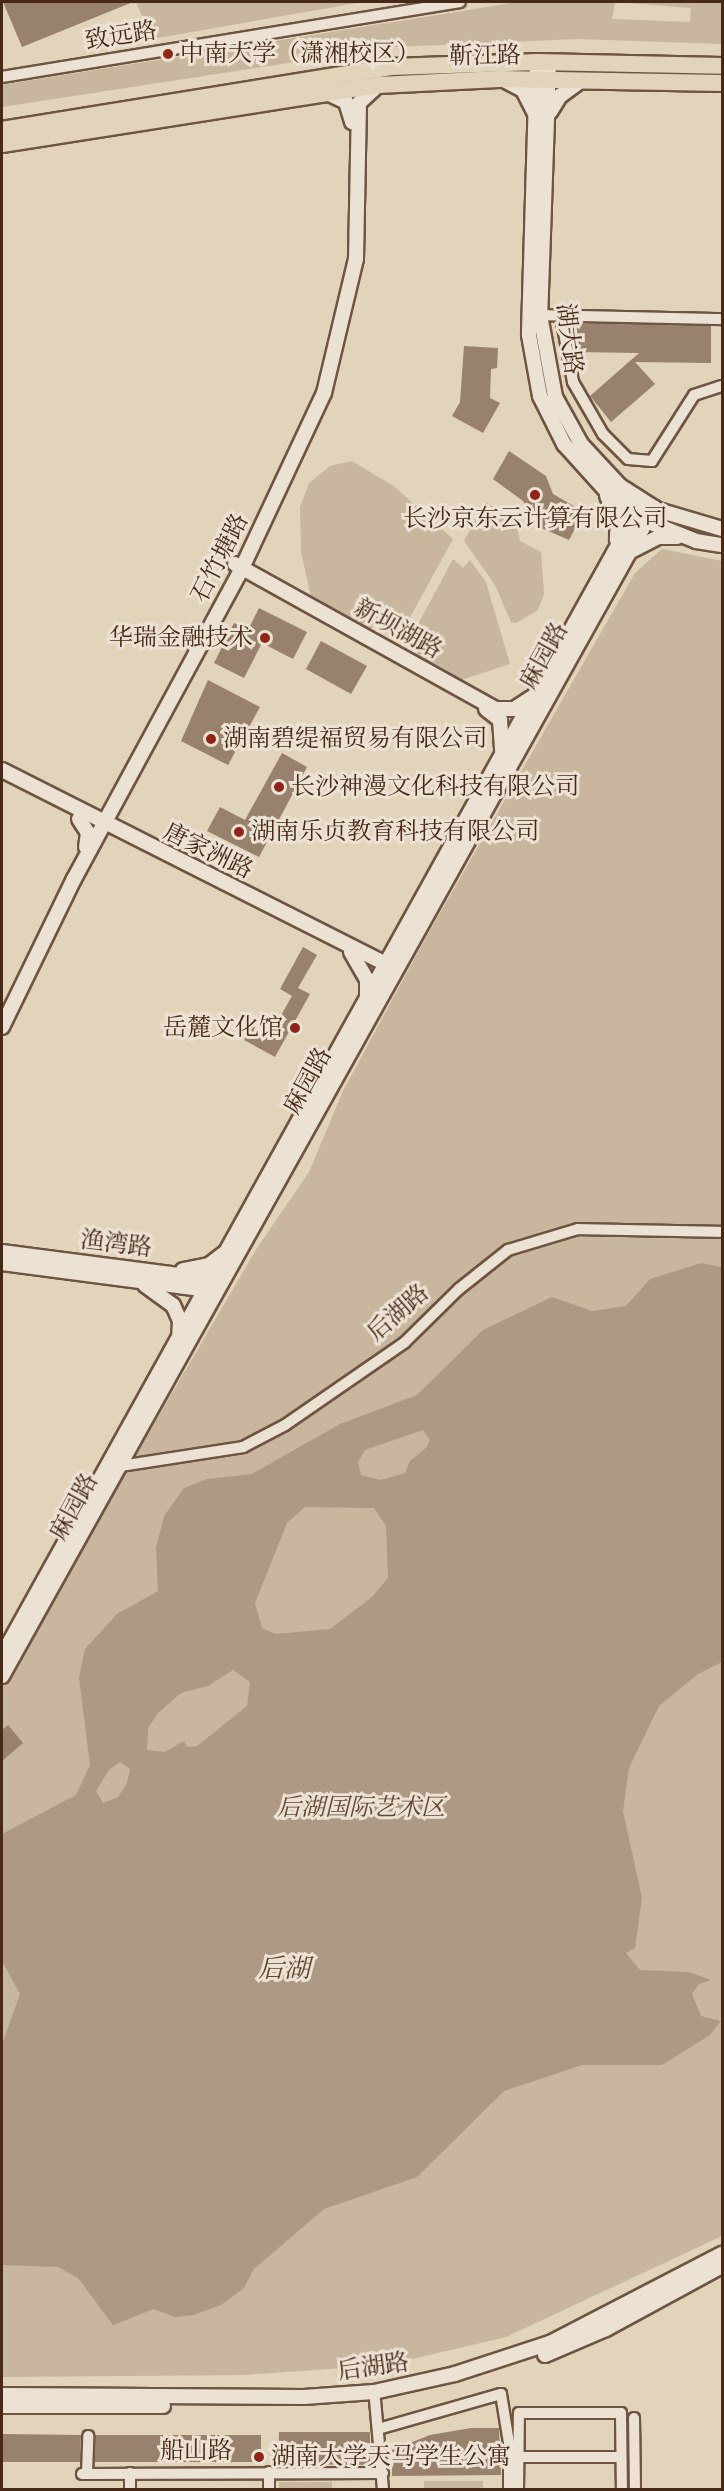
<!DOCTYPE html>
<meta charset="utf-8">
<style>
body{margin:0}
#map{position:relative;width:724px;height:2491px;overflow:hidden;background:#e2d3bb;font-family:"IM FELL Great Primer","Noto Serif SC",serif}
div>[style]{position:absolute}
.green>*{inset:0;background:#c8b69f}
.water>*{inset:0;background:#ae9984}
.building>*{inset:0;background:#98816d}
.roads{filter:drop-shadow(2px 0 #6e5441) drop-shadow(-2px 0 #6e5441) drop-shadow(0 2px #6e5441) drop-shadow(0 -2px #6e5441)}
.street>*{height:10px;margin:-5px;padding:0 5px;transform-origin:5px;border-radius:5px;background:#ece2d3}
.secondary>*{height:14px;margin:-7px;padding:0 7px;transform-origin:7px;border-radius:7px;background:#ece2d3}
.primary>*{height:16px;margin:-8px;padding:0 8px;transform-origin:8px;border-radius:8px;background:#e2d3bb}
.dots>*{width:16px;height:16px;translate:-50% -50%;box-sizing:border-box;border:3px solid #ece2d3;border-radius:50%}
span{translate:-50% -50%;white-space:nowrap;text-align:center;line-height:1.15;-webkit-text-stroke:6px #ece2d3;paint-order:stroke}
.street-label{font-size:24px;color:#482918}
.poi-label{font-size:24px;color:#482918}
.left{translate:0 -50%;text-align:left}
.right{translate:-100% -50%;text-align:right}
.park-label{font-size:24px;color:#624533;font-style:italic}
.water-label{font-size:26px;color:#624533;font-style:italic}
.frame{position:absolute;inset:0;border:3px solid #482918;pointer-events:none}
</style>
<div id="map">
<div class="green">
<i style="clip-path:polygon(136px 2px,363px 2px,152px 39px)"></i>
<i style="clip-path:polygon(518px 2px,615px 2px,612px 19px,690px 22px,691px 8px,628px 3px,722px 2px,722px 44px,577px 39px,393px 47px,2px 107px,2px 85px)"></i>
<i style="clip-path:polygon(352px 461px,395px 487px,453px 539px,408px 621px,382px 609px,370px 632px,312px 601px,301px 552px,300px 507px,309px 483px,330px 466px)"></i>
<i style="clip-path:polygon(485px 502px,515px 517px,520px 541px,541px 552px,544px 594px,538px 610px,516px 623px,511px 622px,495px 585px,464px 541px)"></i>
<i style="clip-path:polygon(662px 549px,722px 561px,722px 2236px,506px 2337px,387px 2365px,243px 2375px,2px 2377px,2px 1684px,257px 1248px,309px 1172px,343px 1091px,424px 941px,635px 573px)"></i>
<i style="clip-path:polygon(453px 559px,463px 568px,470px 560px,486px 582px,510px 664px,455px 682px,415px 658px,427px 634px,417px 626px)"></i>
<i style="clip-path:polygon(424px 2481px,483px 2481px,483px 2489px,424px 2489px)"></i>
<i style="clip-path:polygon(279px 2482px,332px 2482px,332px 2489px,279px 2489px)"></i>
</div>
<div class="water">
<i style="clip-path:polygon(evenodd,701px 1263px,722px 1267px,722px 1662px,698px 1674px,659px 1706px,629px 1768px,623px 1811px,642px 1898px,635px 1948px,626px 1953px,640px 1970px,689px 1972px,711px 1980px,699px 1984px,692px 1994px,701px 2016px,721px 2021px,710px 2035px,662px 2065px,582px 2065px,504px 2091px,417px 2177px,324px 2209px,254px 2269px,244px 2288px,221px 2305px,194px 2315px,175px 2317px,154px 2309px,113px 2325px,78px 2278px,58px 2267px,2px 2265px,2px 2044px,20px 1994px,2px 1961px,2px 1834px,76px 1795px,90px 1765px,79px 1678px,85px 1649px,117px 1614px,158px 1591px,156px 1548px,164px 1516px,184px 1488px,207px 1479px,252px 1474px,340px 1424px,417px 1395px,483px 1330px,552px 1297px,592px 1311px,626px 1306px,650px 1279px,701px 1263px,423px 1430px,430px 1440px,427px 1447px,410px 1461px,405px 1473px,381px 1480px,361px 1475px,358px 1462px,365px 1450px,423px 1430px,701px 1263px,305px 1507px,374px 1508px,386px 1526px,388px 1578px,372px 1597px,330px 1629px,275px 1634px,262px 1628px,255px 1603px,287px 1523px,305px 1507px,701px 1263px,233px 1670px,250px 1682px,247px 1706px,197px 1746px,187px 1747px,184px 1741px,165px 1752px,147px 1750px,148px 1728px,158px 1713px,181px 1693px,208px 1686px,233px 1670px,701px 1263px,120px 1762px,130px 1769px,127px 1783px,118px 1797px,103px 1803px,96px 1791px,109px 1770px,120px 1762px)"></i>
</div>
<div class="building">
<i style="clip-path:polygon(3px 2px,133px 2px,22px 47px)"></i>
<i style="clip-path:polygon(576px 323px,711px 326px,711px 363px,635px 362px,655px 384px,611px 422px,590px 396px,639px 353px,575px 352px)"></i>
<i style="clip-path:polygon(464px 346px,498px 348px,497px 368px,491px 369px,490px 398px,500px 403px,483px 433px,452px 416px,460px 402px)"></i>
<i style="clip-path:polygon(509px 451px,546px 476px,553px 494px,584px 512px,569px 540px,539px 527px,523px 501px,493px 479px)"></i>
<i style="clip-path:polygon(259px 608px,307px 632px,293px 659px,262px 643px,244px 678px,214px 663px,234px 623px,248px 630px)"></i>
<i style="clip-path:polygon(321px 641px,367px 666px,351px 694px,306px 669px)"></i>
<i style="clip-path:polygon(208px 680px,260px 707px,228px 765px,181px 741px)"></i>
<i style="clip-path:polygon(282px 753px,307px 767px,259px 857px,207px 831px,220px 807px,245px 820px)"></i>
<i style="clip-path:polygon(303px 947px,317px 955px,298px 988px,310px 994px,275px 1057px,244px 1040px,252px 1026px,270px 1035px,292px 996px,280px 989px)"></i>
<i style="clip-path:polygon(8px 1725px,23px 1743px,2px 1761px,2px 1730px)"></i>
<i style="clip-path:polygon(471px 2428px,499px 2428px,501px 2475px,392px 2476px,392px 2450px,430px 2435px)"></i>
<i style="clip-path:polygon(279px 2432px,370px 2432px,370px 2465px,278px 2464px)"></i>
<i style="clip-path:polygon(2px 2434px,81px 2435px,80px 2462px,2px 2462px)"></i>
<i style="clip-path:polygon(95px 2435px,261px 2435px,261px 2462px,95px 2462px)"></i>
</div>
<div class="roads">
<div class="street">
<i style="left:2px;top:77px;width:464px;rotate:-9.3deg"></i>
<i style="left:540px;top:315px;width:182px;rotate:1.3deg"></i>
<i style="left:561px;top:316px;width:67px;rotate:79.7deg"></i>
<i style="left:573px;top:382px;width:60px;rotate:60deg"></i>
<i style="left:603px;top:434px;width:35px;rotate:45deg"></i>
<i style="left:628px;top:459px;width:24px;rotate:5deg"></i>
<i style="left:652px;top:461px;width:78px;rotate:-57.5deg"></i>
<i style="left:694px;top:395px;width:29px;rotate:-18deg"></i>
<i style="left:114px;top:1467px;width:131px;rotate:-8.8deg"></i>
<i style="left:243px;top:1447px;width:47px;rotate:-27.6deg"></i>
<i style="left:285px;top:1425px;width:145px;rotate:-34.6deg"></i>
<i style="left:404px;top:1343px;width:77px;rotate:-44.5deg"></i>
<i style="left:459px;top:1289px;width:63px;rotate:-38.5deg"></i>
<i style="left:508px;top:1250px;width:73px;rotate:-16.7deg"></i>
<i style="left:578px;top:1229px;width:144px;rotate:1.2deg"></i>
<i style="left:375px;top:2400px;width:90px;rotate:84.9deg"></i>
<i style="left:634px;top:2418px;width:72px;rotate:89.2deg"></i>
<i style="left:378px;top:2429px;width:128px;rotate:-15.9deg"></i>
<i style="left:501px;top:2394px;width:50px;rotate:80.7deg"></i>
<i style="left:509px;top:2443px;width:47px;rotate:90deg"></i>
<i style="left:519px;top:2457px;width:102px"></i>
<i style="left:269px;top:2472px;width:18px;rotate:90deg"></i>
<i style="left:82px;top:2474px;width:301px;rotate:-0.2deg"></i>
<i style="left:87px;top:2474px;width:38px;rotate:-88deg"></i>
<i style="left:130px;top:2490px;width:17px;rotate:-90deg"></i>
<i style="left:518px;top:2490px;width:77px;rotate:-89.3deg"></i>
<i style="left:519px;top:2413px;width:102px"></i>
<i style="left:621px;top:2413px;width:77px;rotate:89.3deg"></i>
</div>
<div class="secondary">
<i style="left:537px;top:62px;width:273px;rotate:91.7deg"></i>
<i style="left:529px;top:335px;width:62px;rotate:79.8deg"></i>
<i style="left:540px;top:396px;width:54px;rotate:63.4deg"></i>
<i style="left:564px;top:444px;width:70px;rotate:47.9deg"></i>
<i style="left:611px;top:496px;width:51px;rotate:33.1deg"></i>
<i style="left:654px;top:524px;width:45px;rotate:22deg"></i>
<i style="left:696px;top:541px;width:26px;rotate:9deg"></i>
<i style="left:549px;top:62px;width:253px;rotate:92deg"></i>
<i style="left:540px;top:315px;width:83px;rotate:79.6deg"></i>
<i style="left:555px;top:397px;width:54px;rotate:61deg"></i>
<i style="left:581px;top:444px;width:57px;rotate:47.1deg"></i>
<i style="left:620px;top:486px;width:45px;rotate:32.3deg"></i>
<i style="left:658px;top:510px;width:67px;rotate:16.5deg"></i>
<i style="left:504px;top:80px;width:21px;rotate:28deg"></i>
<i style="left:523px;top:90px;width:25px;rotate:63deg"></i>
<i style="left:327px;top:93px;width:21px;rotate:25deg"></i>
<i style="left:346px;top:102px;width:21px;rotate:73deg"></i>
<i style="left:550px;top:112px;width:19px;rotate:-58deg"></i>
<i style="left:560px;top:96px;width:27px;rotate:-36deg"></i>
<i style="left:607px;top:496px;width:25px;rotate:63deg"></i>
<i style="left:618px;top:518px;width:22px;rotate:93deg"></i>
<i style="left:631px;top:551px;width:30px;rotate:-27deg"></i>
<i style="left:658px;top:537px;width:19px"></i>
<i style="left:235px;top:564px;width:299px;rotate:29.1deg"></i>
<i style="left:496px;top:709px;width:18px"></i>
<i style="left:514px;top:709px;width:20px;rotate:-33deg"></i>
<i style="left:486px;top:709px;width:18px;rotate:38deg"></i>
<i style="left:500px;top:720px;width:32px;rotate:86deg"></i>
<i style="left:2px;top:770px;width:439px;rotate:26.8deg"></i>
<i style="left:79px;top:819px;width:17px;rotate:57deg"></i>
<i style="left:88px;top:833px;width:14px;rotate:98deg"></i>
<i style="left:351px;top:952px;width:32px;rotate:60deg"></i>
<i style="left:367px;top:980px;width:19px;rotate:90deg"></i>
<i style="left:2px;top:1027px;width:165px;rotate:-64.1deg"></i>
<i style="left:74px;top:879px;width:353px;rotate:-61.6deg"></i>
<i style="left:242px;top:568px;width:193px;rotate:-64.9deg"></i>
<i style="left:324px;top:393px;width:138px;rotate:-76.6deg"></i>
<i style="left:356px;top:259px;width:156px;rotate:-88.9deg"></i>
<i style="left:359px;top:103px;width:23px;rotate:-43deg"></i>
<i style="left:2px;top:1252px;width:219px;rotate:7.4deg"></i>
<i style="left:2px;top:1263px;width:214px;rotate:7.5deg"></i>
<i style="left:183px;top:1270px;width:26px;rotate:-11deg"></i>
<i style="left:209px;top:1265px;width:18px;rotate:-38deg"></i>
<i style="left:145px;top:1285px;width:34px;rotate:36deg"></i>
<i style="left:173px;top:1305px;width:17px;rotate:66deg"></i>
<i style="left:180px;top:1321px;width:18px;rotate:93deg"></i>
<i style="left:2px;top:1656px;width:1320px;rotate:-60.99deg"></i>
<i style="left:2px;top:1676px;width:1338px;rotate:-60.83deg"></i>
<i style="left:545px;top:2355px;width:66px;rotate:-23.1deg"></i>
<i style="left:606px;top:2329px;width:132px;rotate:-28.5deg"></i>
<i style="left:2px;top:2395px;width:302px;rotate:0.4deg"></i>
<i style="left:304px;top:2397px;width:70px;rotate:-4.1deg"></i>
<i style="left:374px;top:2392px;width:83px;rotate:-12.5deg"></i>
<i style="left:455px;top:2374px;width:100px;rotate:-18.1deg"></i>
<i style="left:550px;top:2343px;width:194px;rotate:-27.4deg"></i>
<i style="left:2px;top:2406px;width:161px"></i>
</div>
<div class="primary">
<i style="left:2px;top:130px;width:394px;rotate:-9.2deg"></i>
<i style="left:391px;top:67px;width:146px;rotate:-2deg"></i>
<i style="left:537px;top:62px;width:185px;rotate:1.2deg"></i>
<i style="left:2px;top:144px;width:382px;rotate:-8.9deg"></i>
<i style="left:379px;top:85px;width:120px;rotate:-2.9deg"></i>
<i style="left:499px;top:79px;width:223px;rotate:1deg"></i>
</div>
</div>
<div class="dots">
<i style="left:168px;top:54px;background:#8f2418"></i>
<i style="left:535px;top:495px;background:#8f2418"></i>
<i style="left:265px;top:638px;background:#8f2418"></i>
<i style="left:211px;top:739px;background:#8f2418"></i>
<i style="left:279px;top:787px;background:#8f2418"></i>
<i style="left:239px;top:832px;background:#8f2418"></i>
<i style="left:295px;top:1028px;background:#8f2418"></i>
<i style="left:259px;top:2457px;background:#8f2418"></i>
</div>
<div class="street-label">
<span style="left:121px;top:36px;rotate:-9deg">致远路</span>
<span style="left:485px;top:56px;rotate:-1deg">靳江路</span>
<span style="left:569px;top:339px;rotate:83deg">湖大路</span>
<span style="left:220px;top:558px;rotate:-63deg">石竹塘路</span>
<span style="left:398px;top:629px;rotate:29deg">新坝湖路</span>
<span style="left:544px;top:656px;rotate:-61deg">麻园路</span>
<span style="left:208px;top:851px;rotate:26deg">唐家洲路</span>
<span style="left:308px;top:1081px;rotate:-61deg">麻园路</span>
<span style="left:116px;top:1244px;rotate:7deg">渔湾路</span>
<span style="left:398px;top:1313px;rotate:-41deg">后湖路</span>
<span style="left:74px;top:1507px;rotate:-61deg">麻园路</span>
<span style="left:373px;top:2367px;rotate:-8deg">后湖路</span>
<span style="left:196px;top:2451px">船山路</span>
</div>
<div class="poi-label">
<span class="left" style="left:180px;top:54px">中南大学（潇湘校区）</span>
<span style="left:535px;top:519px">长沙京东云计算有限公司</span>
<span class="right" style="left:253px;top:638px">华瑞金融技术</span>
<span class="left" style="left:223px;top:739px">湖南碧缇福贸易有限公司</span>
<span class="left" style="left:291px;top:787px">长沙神漫文化科技有限公司</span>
<span class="left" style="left:251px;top:832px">湖南乐贞教育科技有限公司</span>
<span class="right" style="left:283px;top:1028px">岳麓文化馆</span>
<span class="left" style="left:271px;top:2457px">湖南大学天马学生公寓</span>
</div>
<div class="park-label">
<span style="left:361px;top:1808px">后湖国际艺术区</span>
</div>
<div class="water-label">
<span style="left:284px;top:1969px">后湖</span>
</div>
<div class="frame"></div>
</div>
